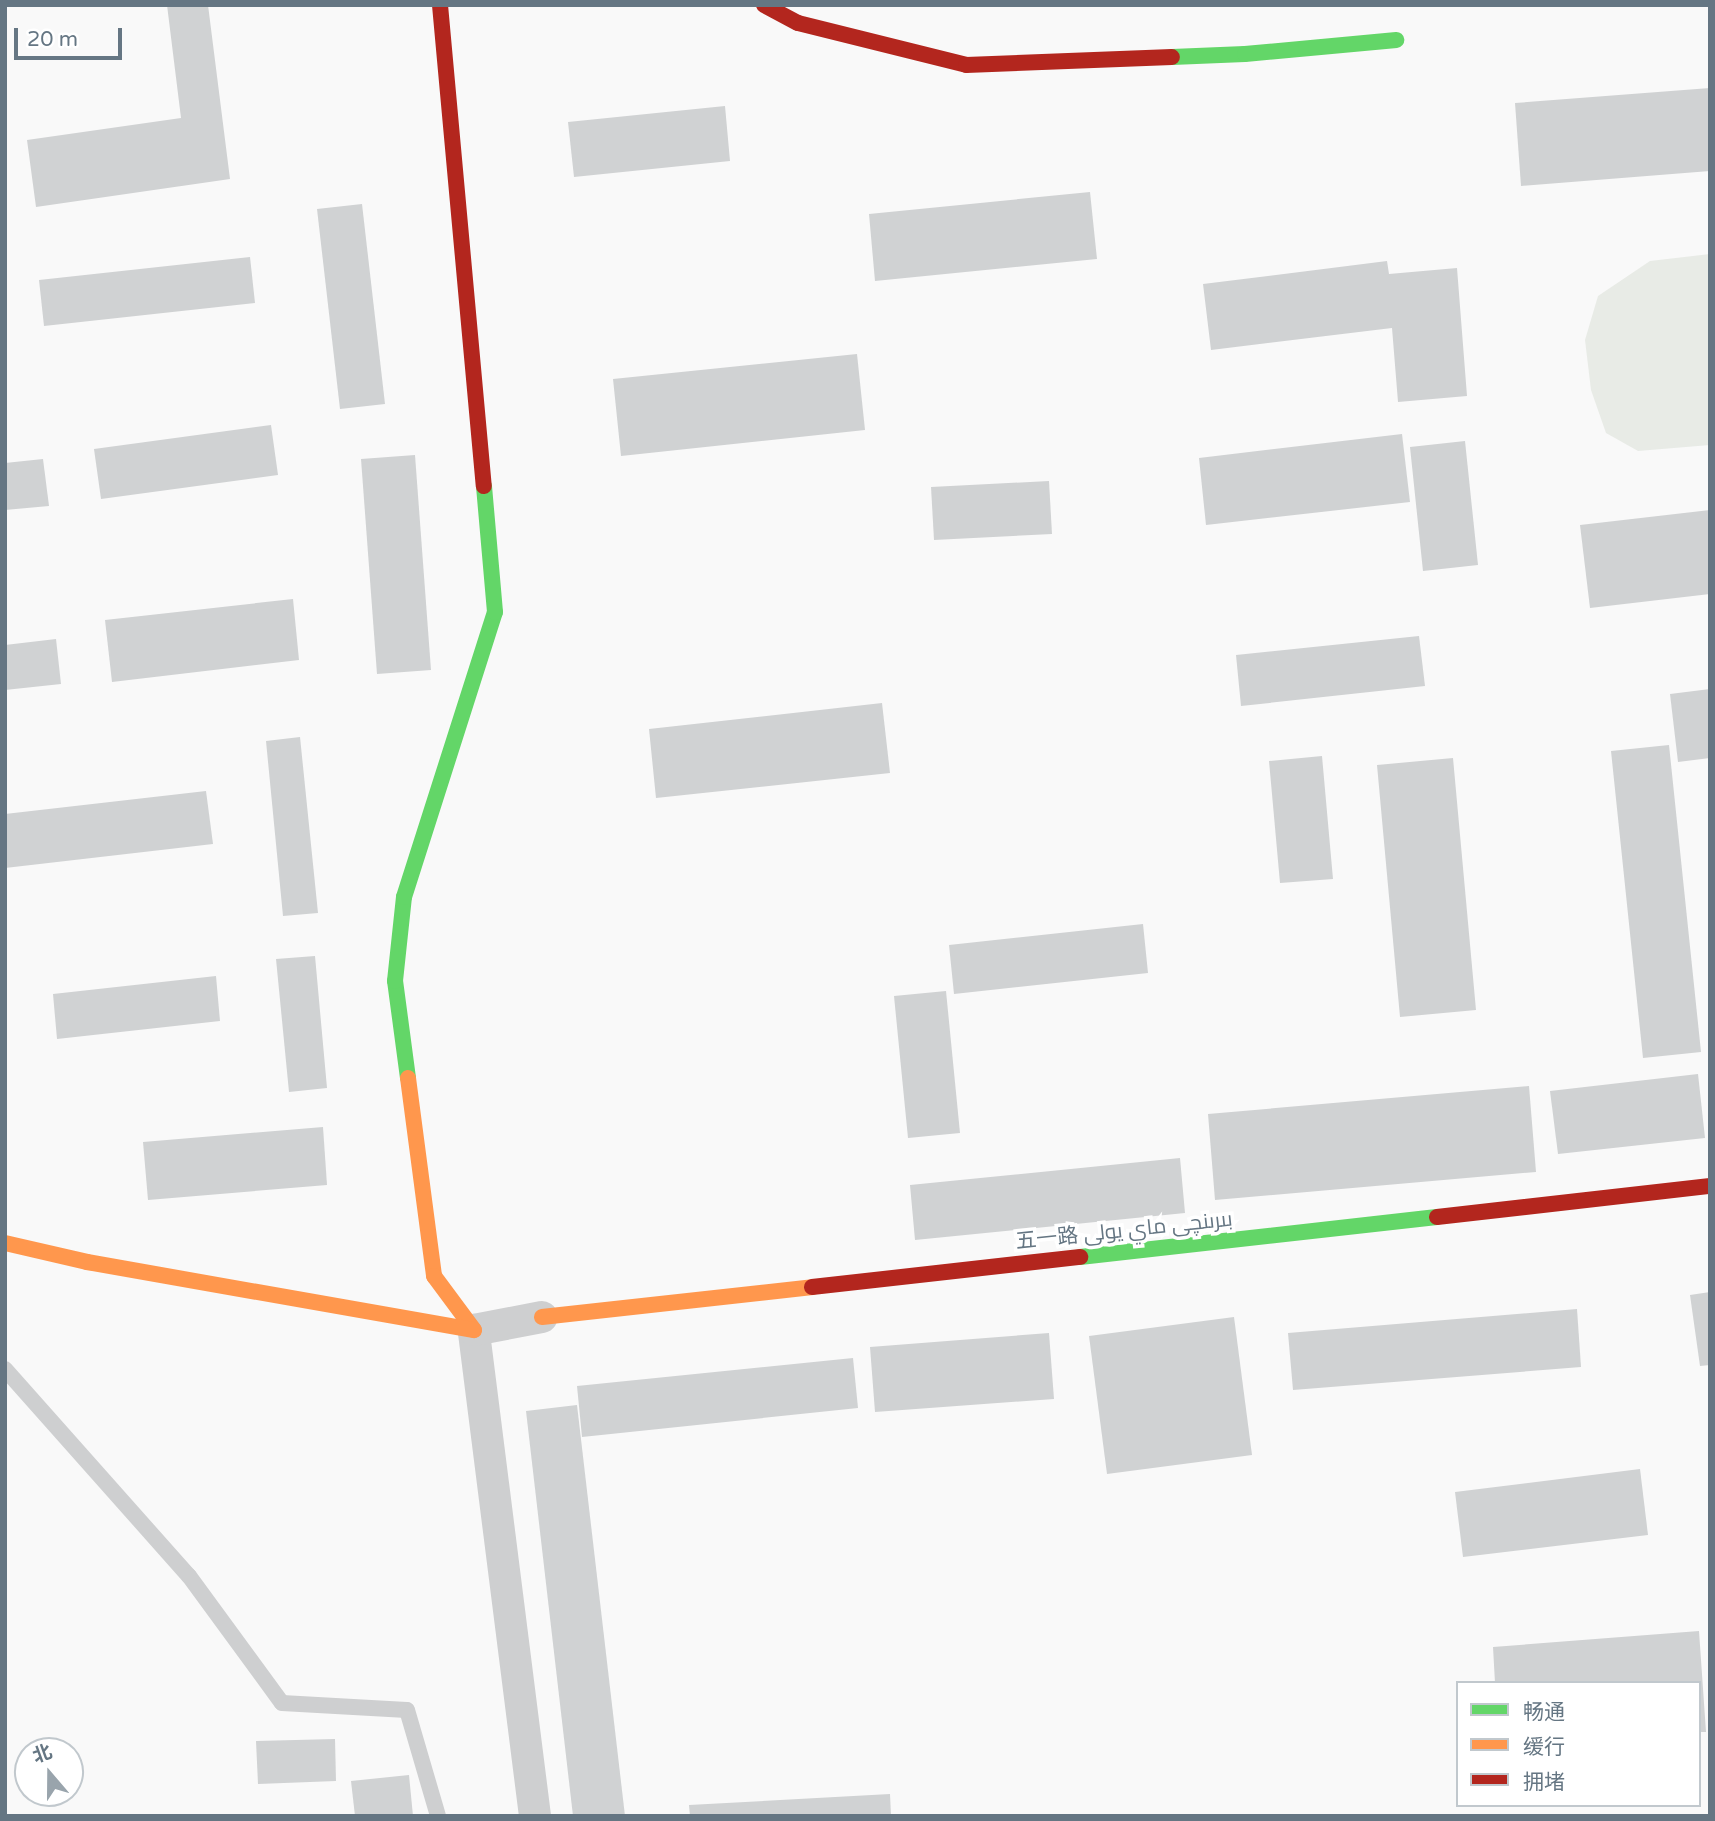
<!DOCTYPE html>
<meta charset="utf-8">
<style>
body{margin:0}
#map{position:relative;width:1715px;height:1821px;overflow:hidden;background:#f9f9f9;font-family:"Varela Round",Cairo,"Noto Sans SC",sans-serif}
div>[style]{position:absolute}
.green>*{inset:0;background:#e8ebe6}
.building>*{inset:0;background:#d0d2d3}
.lane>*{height:16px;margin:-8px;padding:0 8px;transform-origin:8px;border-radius:8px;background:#cecfd0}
.street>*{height:32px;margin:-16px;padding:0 16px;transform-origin:16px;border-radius:16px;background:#cecfd0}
.fast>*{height:16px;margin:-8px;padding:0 8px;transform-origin:8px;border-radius:8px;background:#63d668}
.slow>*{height:16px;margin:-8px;padding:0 8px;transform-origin:8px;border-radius:8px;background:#ff974d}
.jam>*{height:16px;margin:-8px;padding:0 8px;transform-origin:8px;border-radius:8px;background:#b3261e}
span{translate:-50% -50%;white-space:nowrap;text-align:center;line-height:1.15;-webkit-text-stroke:7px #fff;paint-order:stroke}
.street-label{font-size:21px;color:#657683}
.frame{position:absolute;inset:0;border:7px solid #657683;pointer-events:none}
.legend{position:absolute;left:1456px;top:1681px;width:245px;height:126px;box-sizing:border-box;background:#fff;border:2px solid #c1c8cd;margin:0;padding:9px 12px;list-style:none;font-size:21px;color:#657683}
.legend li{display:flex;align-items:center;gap:14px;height:35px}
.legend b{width:35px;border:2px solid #c1c8cd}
.north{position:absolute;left:14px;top:1737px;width:70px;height:70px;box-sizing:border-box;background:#fff;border:2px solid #c1c8cd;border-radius:50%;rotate:340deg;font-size:19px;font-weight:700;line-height:28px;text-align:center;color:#657683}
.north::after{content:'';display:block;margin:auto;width:24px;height:32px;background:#99a4ac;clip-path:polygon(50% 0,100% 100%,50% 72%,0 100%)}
.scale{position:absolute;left:14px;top:28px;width:108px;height:32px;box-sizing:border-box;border:4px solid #657683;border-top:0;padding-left:9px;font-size:21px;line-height:24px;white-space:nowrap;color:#657683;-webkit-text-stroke:5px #fff;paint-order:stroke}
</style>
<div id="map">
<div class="green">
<i style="clip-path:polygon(1710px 254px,1710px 445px,1638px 451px,1606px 433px,1591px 390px,1585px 340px,1598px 296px,1650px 261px)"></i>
</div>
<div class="building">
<i style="clip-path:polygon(167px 5px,208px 5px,230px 179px,36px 207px,27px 140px,181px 118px)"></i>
<i style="clip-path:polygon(1710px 88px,1710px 171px,1521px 186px,1515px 103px)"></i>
<i style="clip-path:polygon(725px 106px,730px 161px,574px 177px,568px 122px)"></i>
<i style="clip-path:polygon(1090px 192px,1097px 259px,875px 281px,869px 214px)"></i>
<i style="clip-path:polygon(362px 204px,385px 404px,340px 409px,317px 209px)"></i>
<i style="clip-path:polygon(250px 257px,255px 303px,44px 326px,39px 280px)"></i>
<i style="clip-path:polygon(1387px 261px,1389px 274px,1457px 268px,1467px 396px,1398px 402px,1392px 328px,1211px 350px,1203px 284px)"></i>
<i style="clip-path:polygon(857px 354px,865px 430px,621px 456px,613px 379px)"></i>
<i style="clip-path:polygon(271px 425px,278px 475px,101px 499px,94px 449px)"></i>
<i style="clip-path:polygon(1402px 434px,1410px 502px,1206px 525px,1199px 458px)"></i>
<i style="clip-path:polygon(1465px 441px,1478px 565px,1423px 571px,1410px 447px)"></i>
<i style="clip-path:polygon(415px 455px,431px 670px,377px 674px,361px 459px)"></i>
<i style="clip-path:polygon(43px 459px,49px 506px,5px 510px,5px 463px)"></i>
<i style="clip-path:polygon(1049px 481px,1052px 534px,934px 540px,931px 487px)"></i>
<i style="clip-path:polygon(1710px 510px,1710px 594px,1590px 608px,1580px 525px)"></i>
<i style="clip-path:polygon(293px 599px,299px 660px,112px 682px,105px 620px)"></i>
<i style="clip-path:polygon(1419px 636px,1425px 686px,1241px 706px,1236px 655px)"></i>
<i style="clip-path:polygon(56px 639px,61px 684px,5px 690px,5px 645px)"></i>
<i style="clip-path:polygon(1710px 689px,1710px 758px,1678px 762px,1670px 694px)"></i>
<i style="clip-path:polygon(882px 703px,890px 773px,656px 798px,649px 729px)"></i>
<i style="clip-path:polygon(300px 737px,318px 913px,283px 916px,266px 741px)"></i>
<i style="clip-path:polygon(1669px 745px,1701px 1052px,1643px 1058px,1611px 751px)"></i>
<i style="clip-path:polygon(1322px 756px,1333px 879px,1280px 883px,1269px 761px)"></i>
<i style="clip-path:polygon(1453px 758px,1476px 1010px,1400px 1017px,1377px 765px)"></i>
<i style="clip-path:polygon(206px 791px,213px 844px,5px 868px,5px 814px)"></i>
<i style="clip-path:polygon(1143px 924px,1148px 973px,954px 994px,949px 945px)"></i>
<i style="clip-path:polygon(315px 956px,327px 1088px,289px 1092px,276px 959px)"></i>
<i style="clip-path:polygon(216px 976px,220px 1021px,57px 1039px,53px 994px)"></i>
<i style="clip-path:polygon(946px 991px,960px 1133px,908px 1138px,894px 996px)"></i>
<i style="clip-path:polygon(1698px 1074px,1705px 1138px,1558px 1154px,1550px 1091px)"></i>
<i style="clip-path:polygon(1529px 1086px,1536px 1172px,1215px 1200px,1208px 1114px)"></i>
<i style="clip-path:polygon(323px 1127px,327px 1185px,148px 1200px,143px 1142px)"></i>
<i style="clip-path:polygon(1180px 1158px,1185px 1213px,915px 1240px,910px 1185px)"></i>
<i style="clip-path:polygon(1710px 1292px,1710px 1365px,1700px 1366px,1690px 1295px)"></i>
<i style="clip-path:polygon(1577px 1309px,1581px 1367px,1293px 1390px,1288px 1333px)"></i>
<i style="clip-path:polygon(1234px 1317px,1252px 1455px,1107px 1474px,1089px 1336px)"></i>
<i style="clip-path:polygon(1049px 1333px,1054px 1399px,875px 1412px,870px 1347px)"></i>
<i style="clip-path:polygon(853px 1358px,858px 1408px,582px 1437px,577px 1386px)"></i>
<i style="clip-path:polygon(577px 1405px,625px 1816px,573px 1816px,526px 1411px)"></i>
<i style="clip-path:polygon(1640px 1469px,1648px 1535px,1463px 1557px,1455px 1492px)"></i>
<i style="clip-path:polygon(1699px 1631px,1706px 1732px,1699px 1732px,1699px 1683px,1495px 1683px,1493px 1647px)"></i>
<i style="clip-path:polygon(335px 1739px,336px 1781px,258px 1784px,256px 1741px)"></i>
<i style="clip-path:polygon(409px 1775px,413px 1816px,355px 1816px,351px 1781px)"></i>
<i style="clip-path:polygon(890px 1794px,891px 1816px,690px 1816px,689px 1805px)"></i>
</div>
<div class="lane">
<i style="left:5px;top:1369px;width:277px;rotate:48.4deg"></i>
<i style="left:189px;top:1576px;width:157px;rotate:53.8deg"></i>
<i style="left:282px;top:1703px;width:125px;rotate:3.2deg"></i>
<i style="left:407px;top:1710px;width:110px;rotate:73.7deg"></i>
</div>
<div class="street">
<i style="left:535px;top:1816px;width:490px;rotate:-97.2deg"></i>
<i style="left:474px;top:1330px;width:69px;rotate:-10.8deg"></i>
</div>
<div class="fast">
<i style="left:1172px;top:57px;width:73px;rotate:-2.4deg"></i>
<i style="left:1245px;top:54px;width:152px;rotate:-5.3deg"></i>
<i style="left:408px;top:1078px;width:98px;rotate:-97.6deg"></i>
<i style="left:395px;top:981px;width:84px;rotate:-83.9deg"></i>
<i style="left:404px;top:897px;width:299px;rotate:-72.3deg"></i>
<i style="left:495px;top:612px;width:126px;rotate:-95deg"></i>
<i style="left:1080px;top:1257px;width:359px;rotate:-6.4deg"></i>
</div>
<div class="slow">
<i style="left:408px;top:1078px;width:200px;rotate:82.5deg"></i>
<i style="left:434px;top:1276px;width:67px;rotate:53.5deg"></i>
<i style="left:5px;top:1243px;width:84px;rotate:13deg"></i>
<i style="left:87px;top:1262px;width:393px;rotate:10deg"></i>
<i style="left:542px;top:1317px;width:272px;rotate:-6.3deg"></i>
</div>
<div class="jam">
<i style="left:440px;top:5px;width:483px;rotate:84.8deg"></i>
<i style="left:764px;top:5px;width:38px;rotate:28deg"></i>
<i style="left:798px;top:23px;width:173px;rotate:14deg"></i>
<i style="left:966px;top:65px;width:206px;rotate:-2.2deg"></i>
<i style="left:1437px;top:1217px;width:275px;rotate:-6.5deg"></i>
<i style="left:812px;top:1287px;width:270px;rotate:-6.4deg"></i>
</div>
<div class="street-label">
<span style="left:1124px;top:1231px;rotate:-6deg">五一路 بىرىنچى ماي يولى</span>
</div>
<div class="frame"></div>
<ul class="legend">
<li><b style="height:9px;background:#63d668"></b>畅通</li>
<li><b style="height:9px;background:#ff974d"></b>缓行</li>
<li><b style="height:9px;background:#b3261e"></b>拥堵</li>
</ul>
<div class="north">北</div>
<div class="scale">20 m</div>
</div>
